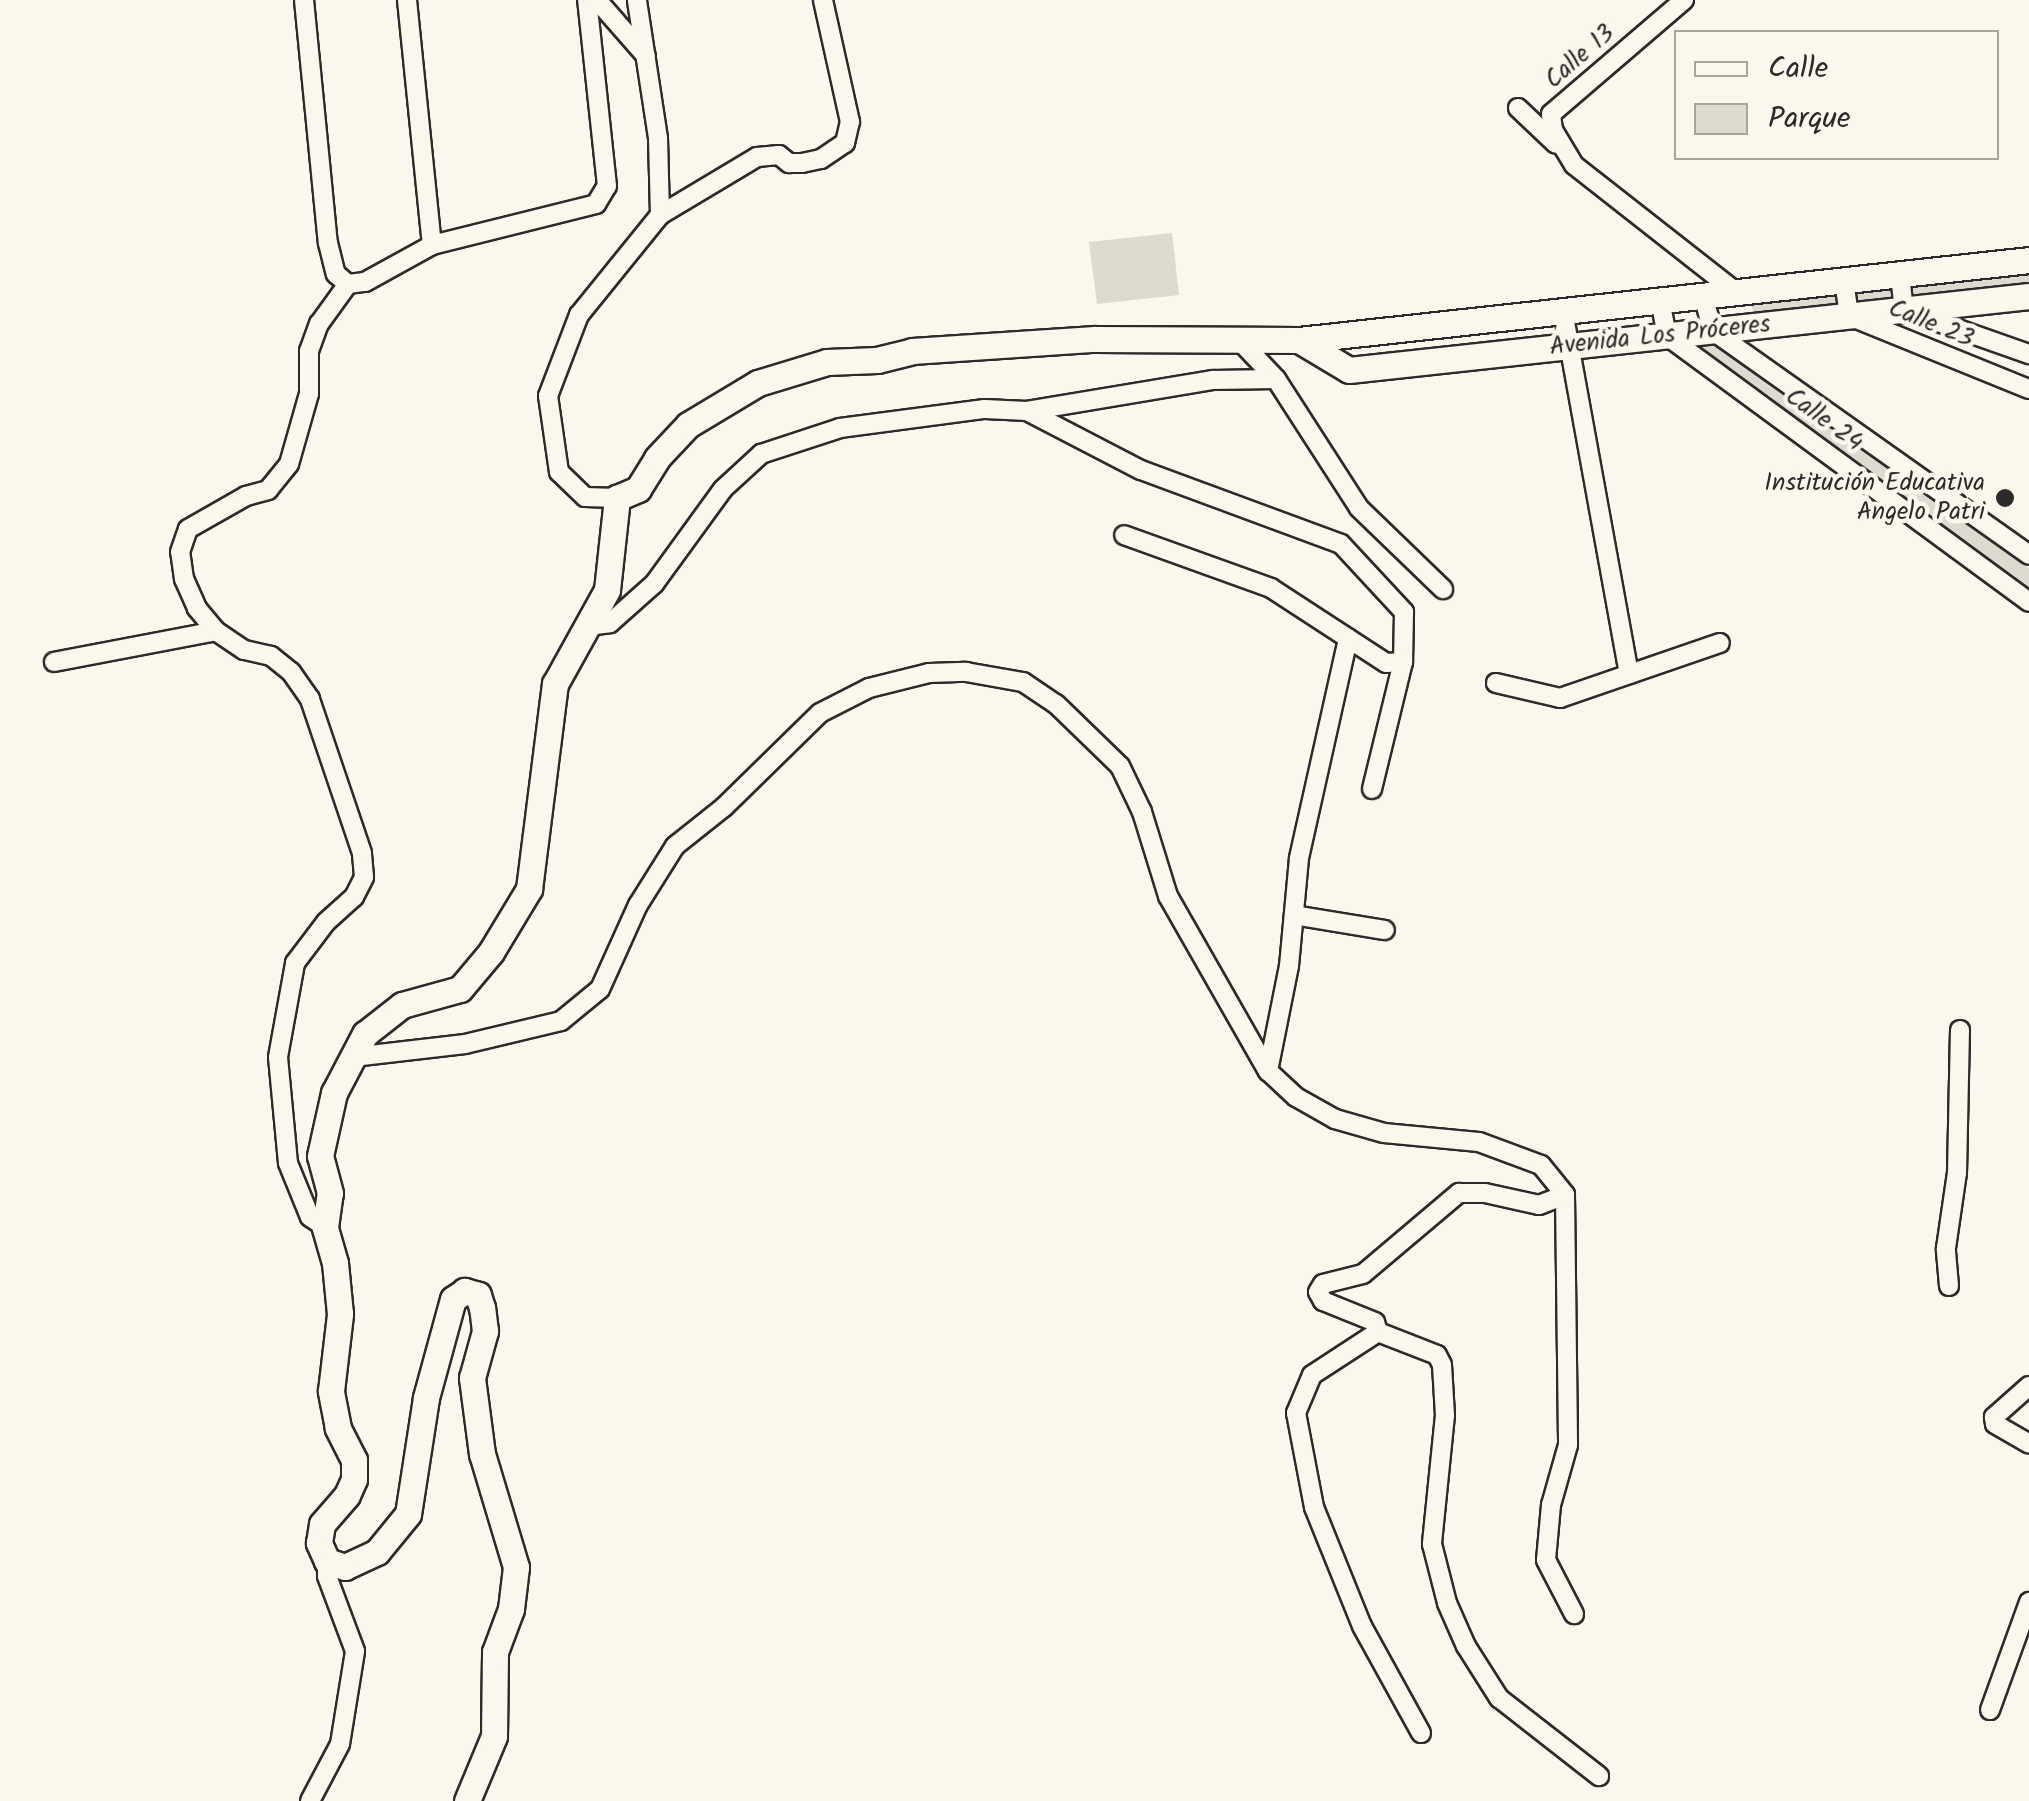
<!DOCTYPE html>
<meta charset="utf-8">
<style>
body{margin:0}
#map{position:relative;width:2029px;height:1801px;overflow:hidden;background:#fbf7ec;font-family:Kalam,sans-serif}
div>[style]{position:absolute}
.green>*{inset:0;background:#dddad0}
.roads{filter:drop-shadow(2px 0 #2b2b2b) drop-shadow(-2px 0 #2b2b2b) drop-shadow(0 2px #2b2b2b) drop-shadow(0 -2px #2b2b2b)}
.street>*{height:18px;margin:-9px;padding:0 9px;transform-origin:9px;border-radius:9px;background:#fbf7ec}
.secondary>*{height:25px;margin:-12.5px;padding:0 12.5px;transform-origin:12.5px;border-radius:12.5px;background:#fbf7ec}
.dots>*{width:28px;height:28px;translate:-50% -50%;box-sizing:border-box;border:5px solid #fbf7ec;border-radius:50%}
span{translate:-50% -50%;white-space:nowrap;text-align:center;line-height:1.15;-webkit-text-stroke:9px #fbf7ec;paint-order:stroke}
.street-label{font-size:25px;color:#2b2b2b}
.poi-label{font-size:25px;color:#2b2b2b}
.right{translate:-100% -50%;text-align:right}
.legend{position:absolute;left:1674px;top:30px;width:325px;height:130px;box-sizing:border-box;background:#fbf7ec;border:2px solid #a8a59f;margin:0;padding:12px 18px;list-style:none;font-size:30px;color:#2b2b2b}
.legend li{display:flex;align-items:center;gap:20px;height:50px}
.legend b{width:50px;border:2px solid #a8a59f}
</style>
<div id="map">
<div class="green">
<i style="clip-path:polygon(1172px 233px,1179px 295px,1097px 304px,1089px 242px)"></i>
<i style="clip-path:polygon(2029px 268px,2029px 288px,1754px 315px,1751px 305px,1756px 299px)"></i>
<i style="clip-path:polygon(1715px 345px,2029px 568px,2029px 593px,1691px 358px,1702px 346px)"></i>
</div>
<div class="roads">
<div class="street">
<i style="left:304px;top:0;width:244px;rotate:84.4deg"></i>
<i style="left:328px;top:243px;width:32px;rotate:76deg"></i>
<i style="left:336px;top:274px;width:16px;rotate:40deg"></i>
<i style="left:348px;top:284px;width:17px;rotate:-7deg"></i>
<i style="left:365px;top:282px;width:77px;rotate:-28.9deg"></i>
<i style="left:432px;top:245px;width:169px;rotate:-14deg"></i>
<i style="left:596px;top:204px;width:21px;rotate:-59deg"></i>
<i style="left:607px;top:186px;width:187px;rotate:-96.1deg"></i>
<i style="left:407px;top:0;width:246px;rotate:84.2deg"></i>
<i style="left:597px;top:0;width:74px;rotate:48.8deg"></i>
<i style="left:1684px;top:0;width:175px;rotate:139.4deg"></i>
<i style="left:1551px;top:114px;width:16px;rotate:83deg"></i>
<i style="left:1553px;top:130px;width:41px;rotate:59deg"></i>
<i style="left:1574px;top:165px;width:206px;rotate:38.1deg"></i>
<i style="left:1518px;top:108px;width:52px;rotate:43.5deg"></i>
<i style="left:660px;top:215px;width:113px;rotate:-30.9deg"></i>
<i style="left:757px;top:157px;width:22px;rotate:-5deg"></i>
<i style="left:779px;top:155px;width:13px;rotate:39deg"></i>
<i style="left:789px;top:163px;width:13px"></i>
<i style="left:802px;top:163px;width:19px;rotate:-12deg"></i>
<i style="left:821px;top:159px;width:29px;rotate:-34deg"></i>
<i style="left:845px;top:143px;width:22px;rotate:-77deg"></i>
<i style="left:850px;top:122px;width:125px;rotate:-102.5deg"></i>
<i style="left:1900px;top:274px;width:36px;rotate:84deg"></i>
<i style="left:1904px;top:310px;width:133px;rotate:19.4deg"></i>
<i style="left:1844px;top:280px;width:36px;rotate:82deg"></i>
<i style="left:1849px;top:316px;width:194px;rotate:22.1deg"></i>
<i style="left:1703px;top:296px;width:36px;rotate:74deg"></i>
<i style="left:1713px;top:331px;width:387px;rotate:35.3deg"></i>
<i style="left:1660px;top:300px;width:37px;rotate:79deg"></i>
<i style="left:1667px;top:336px;width:449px;rotate:36.3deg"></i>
<i style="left:1563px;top:311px;width:369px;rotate:79.7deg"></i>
<i style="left:1241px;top:342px;width:51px;rotate:46.6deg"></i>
<i style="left:1276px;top:379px;width:153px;rotate:57.2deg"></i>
<i style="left:1359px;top:508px;width:117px;rotate:44deg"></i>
<i style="left:1027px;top:411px;width:189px;rotate:-9.5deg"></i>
<i style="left:1213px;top:380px;width:63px;rotate:-0.9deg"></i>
<i style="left:617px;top:498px;width:32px;rotate:-178deg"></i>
<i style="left:585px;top:497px;width:36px;rotate:-136deg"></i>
<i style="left:559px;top:472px;width:77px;rotate:-98.2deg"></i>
<i style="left:548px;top:396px;width:87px;rotate:-69.1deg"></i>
<i style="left:579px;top:315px;width:129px;rotate:-51deg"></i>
<i style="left:660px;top:215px;width:77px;rotate:-91.5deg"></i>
<i style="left:658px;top:138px;width:140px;rotate:-98.7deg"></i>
<i style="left:587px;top:626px;width:23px;rotate:-7deg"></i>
<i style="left:610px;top:623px;width:59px;rotate:-41.6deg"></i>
<i style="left:654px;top:584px;width:117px;rotate:-54deg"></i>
<i style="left:723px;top:489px;width:52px;rotate:-42.6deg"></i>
<i style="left:761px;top:454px;width:83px;rotate:-18.2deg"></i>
<i style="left:840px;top:428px;width:146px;rotate:-7.5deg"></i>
<i style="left:985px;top:409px;width:42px;rotate:2.7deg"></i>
<i style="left:1027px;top:411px;width:128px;rotate:27.4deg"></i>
<i style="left:1141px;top:470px;width:213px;rotate:20.3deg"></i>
<i style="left:1341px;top:544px;width:93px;rotate:47.2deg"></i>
<i style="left:1404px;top:612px;width:50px;rotate:91.1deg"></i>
<i style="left:1403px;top:662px;width:17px;rotate:177deg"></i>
<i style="left:1386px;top:663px;width:137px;rotate:-146.9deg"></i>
<i style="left:1271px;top:588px;width:156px;rotate:-160.2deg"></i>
<i style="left:54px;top:662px;width:165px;rotate:-10.8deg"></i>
<i style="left:1496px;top:683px;width:66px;rotate:13.2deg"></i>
<i style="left:1560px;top:698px;width:169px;rotate:-19deg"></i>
<i style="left:1372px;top:789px;width:131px;rotate:-76.3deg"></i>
<i style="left:1294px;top:915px;width:92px;rotate:9.4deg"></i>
<i style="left:353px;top:1057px;width:113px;rotate:-6.6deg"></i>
<i style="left:465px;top:1044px;width:99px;rotate:-13.5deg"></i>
<i style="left:561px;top:1021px;width:50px;rotate:-39.4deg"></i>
<i style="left:600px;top:989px;width:92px;rotate:-65.7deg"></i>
<i style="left:638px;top:905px;width:70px;rotate:-57.9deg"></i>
<i style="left:675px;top:846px;width:63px;rotate:-38.5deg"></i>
<i style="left:724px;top:807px;width:134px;rotate:-44.4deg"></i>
<i style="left:820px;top:713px;width:55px;rotate:-27deg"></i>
<i style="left:869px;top:688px;width:62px;rotate:-14deg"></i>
<i style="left:929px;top:673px;width:37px;rotate:-2deg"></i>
<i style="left:966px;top:672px;width:58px;rotate:10deg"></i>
<i style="left:1023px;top:682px;width:40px;rotate:34deg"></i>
<i style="left:1056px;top:704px;width:89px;rotate:44.1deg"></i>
<i style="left:1120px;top:766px;width:51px;rotate:64.4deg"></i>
<i style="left:1142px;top:812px;width:88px;rotate:72.8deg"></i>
<i style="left:1168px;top:896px;width:202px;rotate:60.3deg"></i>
<i style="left:1268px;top:1071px;width:38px;rotate:43deg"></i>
<i style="left:1296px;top:1097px;width:45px;rotate:29.4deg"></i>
<i style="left:1335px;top:1119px;width:51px;rotate:15.9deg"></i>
<i style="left:1384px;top:1133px;width:95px;rotate:5.4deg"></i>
<i style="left:1479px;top:1142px;width:66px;rotate:20.4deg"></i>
<i style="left:1541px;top:1165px;width:38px;rotate:51deg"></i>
<i style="left:1565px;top:1195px;width:250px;rotate:89.3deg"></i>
<i style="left:1568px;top:1445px;width:62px;rotate:105.8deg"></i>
<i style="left:1551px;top:1505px;width:55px;rotate:95.2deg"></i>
<i style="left:1546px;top:1560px;width:61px;rotate:62.6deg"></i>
<i style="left:1268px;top:1071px;width:107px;rotate:-78.7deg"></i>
<i style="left:1289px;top:966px;width:108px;rotate:-84.7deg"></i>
<i style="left:1299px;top:858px;width:225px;rotate:-77.4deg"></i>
<i style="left:325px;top:1227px;width:18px;rotate:-146deg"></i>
<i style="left:310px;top:1217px;width:58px;rotate:-112.2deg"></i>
<i style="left:288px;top:1163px;width:106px;rotate:-95.4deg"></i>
<i style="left:278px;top:1057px;width:96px;rotate:-79.7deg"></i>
<i style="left:295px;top:963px;width:51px;rotate:-52.9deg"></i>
<i style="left:326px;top:922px;width:38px;rotate:-42deg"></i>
<i style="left:354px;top:897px;width:22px;rotate:-63deg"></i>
<i style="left:364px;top:877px;width:24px;rotate:-95deg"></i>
<i style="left:362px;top:853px;width:163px;rotate:-108.7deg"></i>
<i style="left:310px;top:699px;width:33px;rotate:-125deg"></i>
<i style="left:291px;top:672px;width:26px;rotate:-141deg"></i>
<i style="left:271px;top:656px;width:28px;rotate:-167deg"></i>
<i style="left:244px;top:650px;width:34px;rotate:-146deg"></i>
<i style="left:216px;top:631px;width:30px;rotate:-130deg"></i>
<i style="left:197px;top:608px;width:32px;rotate:-114deg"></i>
<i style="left:184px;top:579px;width:27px;rotate:-98deg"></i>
<i style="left:180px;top:552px;width:24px;rotate:-71deg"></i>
<i style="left:188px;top:529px;width:67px;rotate:-29.6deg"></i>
<i style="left:246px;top:496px;width:23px;rotate:-15deg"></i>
<i style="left:268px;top:490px;width:33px;rotate:-51deg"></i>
<i style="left:289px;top:464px;width:73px;rotate:-74.1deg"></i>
<i style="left:309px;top:394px;width:43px;rotate:-90deg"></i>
<i style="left:309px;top:351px;width:29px;rotate:-70deg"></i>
<i style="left:319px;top:324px;width:49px;rotate:-54.1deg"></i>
<i style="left:1949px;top:1286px;width:38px;rotate:-95deg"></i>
<i style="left:1946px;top:1248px;width:76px;rotate:-81.7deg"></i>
<i style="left:1957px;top:1173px;width:143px;rotate:-88.8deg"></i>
<i style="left:1378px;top:1332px;width:63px;rotate:21.3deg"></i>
<i style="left:1437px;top:1355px;width:11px;rotate:63deg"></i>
<i style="left:1442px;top:1365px;width:50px;rotate:86.6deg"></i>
<i style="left:1445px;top:1415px;width:130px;rotate:95.8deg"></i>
<i style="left:1432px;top:1544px;width:61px;rotate:75.7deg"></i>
<i style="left:1447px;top:1603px;width:47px;rotate:66.2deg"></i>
<i style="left:1466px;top:1646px;width:62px;rotate:57.6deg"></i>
<i style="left:1499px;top:1698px;width:127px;rotate:38deg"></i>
<i style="left:2029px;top:1386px;width:47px;rotate:138.5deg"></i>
<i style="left:1994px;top:1417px;width:7px;rotate:82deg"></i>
<i style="left:1995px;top:1424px;width:39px;rotate:30deg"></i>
<i style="left:1990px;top:1710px;width:115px;rotate:-70.1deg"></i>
<i style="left:1421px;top:1733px;width:122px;rotate:-118.9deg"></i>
<i style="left:1362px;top:1626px;width:128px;rotate:-112deg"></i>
<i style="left:1314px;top:1507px;width:96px;rotate:-100.8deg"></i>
<i style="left:1296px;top:1413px;width:41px;rotate:-67.2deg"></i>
<i style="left:1312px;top:1375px;width:79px;rotate:-33.1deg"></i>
<i style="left:1378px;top:1332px;width:10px;rotate:-107deg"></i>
<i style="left:1375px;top:1322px;width:56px;rotate:-158deg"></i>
<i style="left:1323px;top:1301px;width:10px;rotate:-119deg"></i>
<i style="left:1318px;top:1292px;width:9px;rotate:-58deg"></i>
<i style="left:1323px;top:1284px;width:41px;rotate:-14deg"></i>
<i style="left:1363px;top:1274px;width:126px;rotate:-40.2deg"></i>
<i style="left:1459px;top:1193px;width:26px"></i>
<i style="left:1485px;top:1193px;width:55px;rotate:12.5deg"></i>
<i style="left:1539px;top:1205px;width:28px;rotate:-21deg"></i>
<i style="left:310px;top:1801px;width:64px;rotate:-62.2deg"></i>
<i style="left:340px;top:1744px;width:94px;rotate:-80.8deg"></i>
<i style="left:355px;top:1651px;width:80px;rotate:-110.5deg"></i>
<i style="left:327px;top:1576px;width:15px;rotate:-90deg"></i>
</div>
<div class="secondary">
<i style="left:1299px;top:340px;width:58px;rotate:31deg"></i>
<i style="left:1349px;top:370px;width:684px;rotate:-6.21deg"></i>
<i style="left:467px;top:1801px;width:70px;rotate:-67.4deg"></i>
<i style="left:494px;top:1736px;width:84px;rotate:-89.3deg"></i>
<i style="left:495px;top:1652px;width:46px;rotate:-69.6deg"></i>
<i style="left:511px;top:1609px;width:42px;rotate:-83.2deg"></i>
<i style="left:516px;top:1567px;width:118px;rotate:-106.7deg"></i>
<i style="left:482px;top:1454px;width:77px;rotate:-97.5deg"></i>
<i style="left:472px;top:1378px;width:49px;rotate:-74.5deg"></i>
<i style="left:485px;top:1331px;width:23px;rotate:-97deg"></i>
<i style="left:482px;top:1308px;width:14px;rotate:-107deg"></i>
<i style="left:478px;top:1295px;width:14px;rotate:-163deg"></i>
<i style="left:465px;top:1291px;width:14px;rotate:146deg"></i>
<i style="left:453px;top:1299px;width:103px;rotate:105.3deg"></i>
<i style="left:426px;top:1398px;width:117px;rotate:98.8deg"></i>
<i style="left:408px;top:1514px;width:49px;rotate:129.2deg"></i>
<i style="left:377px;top:1552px;width:35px;rotate:155deg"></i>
<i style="left:345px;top:1567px;width:19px;rotate:-162deg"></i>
<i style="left:327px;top:1561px;width:20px;rotate:-114deg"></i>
<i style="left:319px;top:1543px;width:19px;rotate:-81deg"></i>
<i style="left:322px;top:1524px;width:38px;rotate:-49deg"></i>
<i style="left:347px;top:1495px;width:17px;rotate:-66deg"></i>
<i style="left:354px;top:1479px;width:19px;rotate:-90deg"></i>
<i style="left:354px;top:1460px;width:36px;rotate:-117deg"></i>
<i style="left:338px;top:1428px;width:38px;rotate:-101deg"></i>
<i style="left:331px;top:1391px;width:78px;rotate:-83.3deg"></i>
<i style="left:340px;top:1314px;width:51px;rotate:-95.6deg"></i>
<i style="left:335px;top:1263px;width:37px;rotate:-106deg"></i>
<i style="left:325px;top:1227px;width:34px;rotate:-82deg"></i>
<i style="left:330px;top:1193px;width:38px;rotate:-105deg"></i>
<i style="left:320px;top:1156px;width:65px;rotate:-77.5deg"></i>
<i style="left:334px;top:1093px;width:67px;rotate:-62.3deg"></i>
<i style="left:365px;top:1034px;width:47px;rotate:-38.1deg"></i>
<i style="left:402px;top:1005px;width:60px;rotate:-15.4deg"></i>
<i style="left:460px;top:989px;width:48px;rotate:-50deg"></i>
<i style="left:491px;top:952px;width:74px;rotate:-58.9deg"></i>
<i style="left:529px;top:889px;width:207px;rotate:-82.8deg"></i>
<i style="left:555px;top:684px;width:107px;rotate:-61deg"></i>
<i style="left:607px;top:590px;width:93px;rotate:-83.8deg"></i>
<i style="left:617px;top:498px;width:23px;rotate:-23deg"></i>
<i style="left:638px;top:489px;width:36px;rotate:-58deg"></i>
<i style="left:657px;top:458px;width:45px;rotate:-46.8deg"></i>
<i style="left:688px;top:425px;width:82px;rotate:-31deg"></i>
<i style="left:758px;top:383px;width:72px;rotate:-16.9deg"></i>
<i style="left:827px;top:362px;width:50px;rotate:-2.3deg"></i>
<i style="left:877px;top:360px;width:36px;rotate:-14deg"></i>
<i style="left:912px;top:351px;width:183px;rotate:-3.8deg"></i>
<i style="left:1095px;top:339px;width:204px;rotate:0.3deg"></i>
<i style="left:1299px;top:340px;width:734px;rotate:-6.25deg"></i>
</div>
</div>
<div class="dots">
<i style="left:2005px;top:498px;background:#2b2b2b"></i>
</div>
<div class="street-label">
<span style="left:1580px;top:57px;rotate:-41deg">Calle 13</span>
<span style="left:1931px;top:324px;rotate:22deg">Calle 23</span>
<span style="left:1660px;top:336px;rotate:-6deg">Avenida Los Próceres</span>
<span style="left:1824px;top:420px;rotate:36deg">Calle 24</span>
</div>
<div class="poi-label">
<span class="right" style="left:1985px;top:498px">Institución Educativa<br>Angelo Patri</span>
</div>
<ul class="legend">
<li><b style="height:12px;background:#fbf7ec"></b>Calle</li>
<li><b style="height:28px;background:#dddad0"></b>Parque</li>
</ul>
</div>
